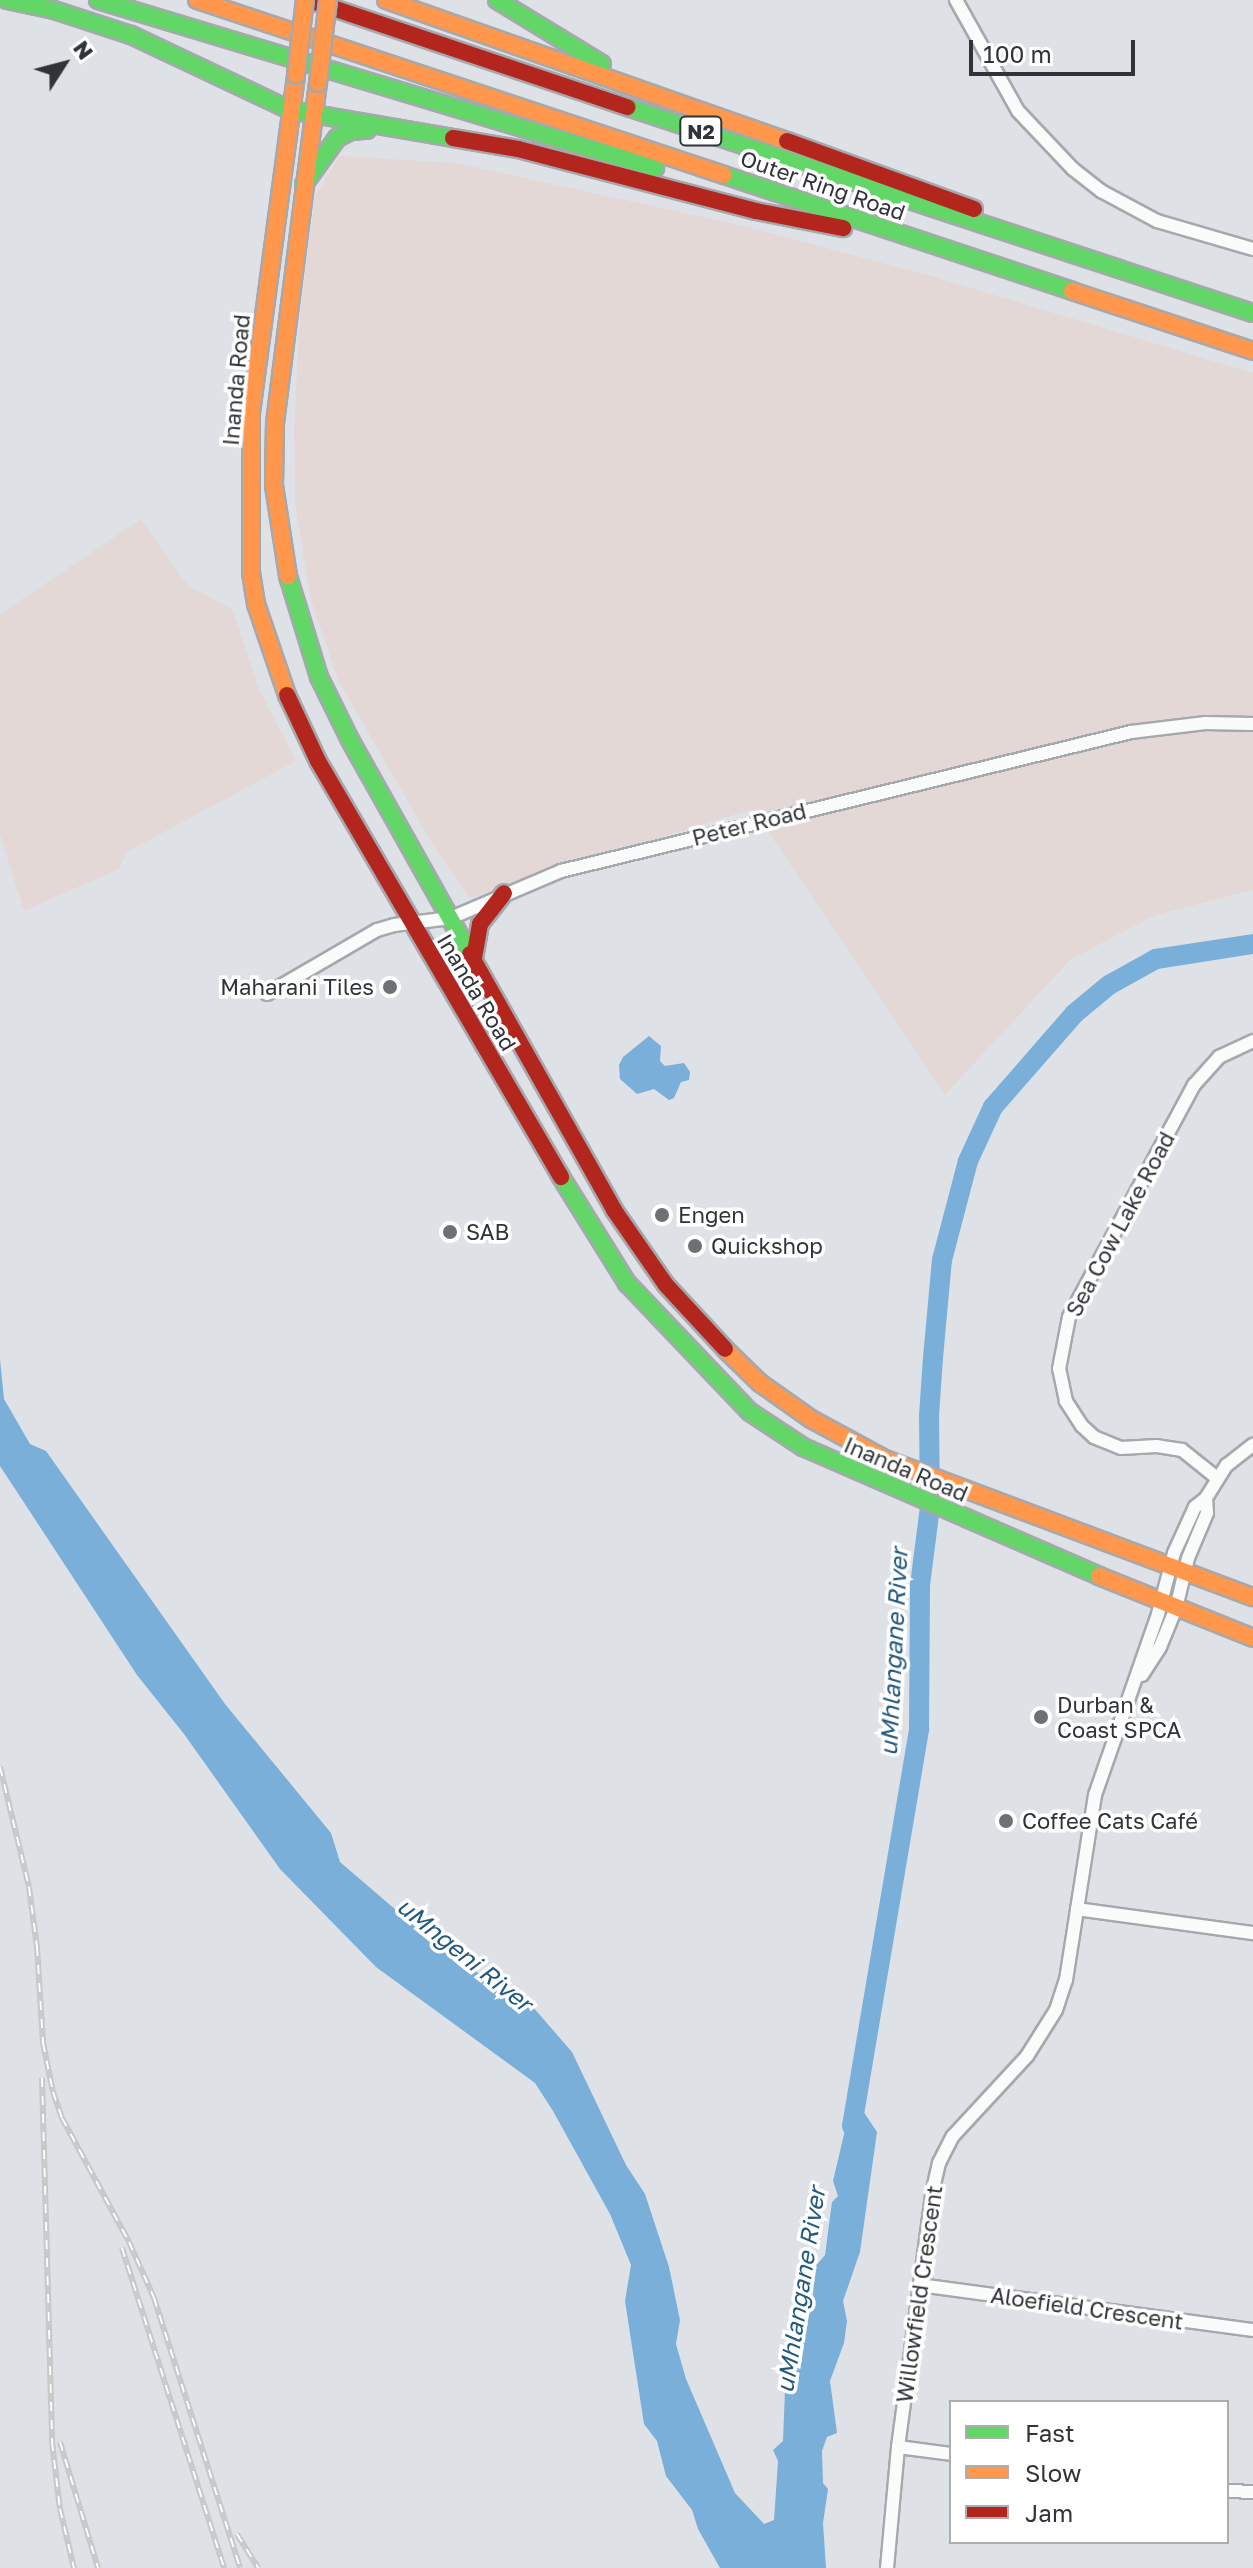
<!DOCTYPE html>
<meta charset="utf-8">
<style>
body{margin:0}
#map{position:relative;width:1253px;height:2568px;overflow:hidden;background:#dee2e7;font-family:"Golos Text",sans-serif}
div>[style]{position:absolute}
.commercial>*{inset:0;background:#e4d8d6}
.water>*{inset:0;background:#79afd8}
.river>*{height:20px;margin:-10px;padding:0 10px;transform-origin:10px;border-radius:10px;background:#79afd8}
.roads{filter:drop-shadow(2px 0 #a5a8ad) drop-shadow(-2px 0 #a5a8ad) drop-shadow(0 2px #a5a8ad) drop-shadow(0 -2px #a5a8ad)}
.street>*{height:12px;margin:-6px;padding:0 6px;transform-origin:6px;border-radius:6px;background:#fafbfb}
.fast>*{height:16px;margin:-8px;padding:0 8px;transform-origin:8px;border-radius:8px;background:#63d668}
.slow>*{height:16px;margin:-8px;padding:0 8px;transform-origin:8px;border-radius:8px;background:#ff974d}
.jam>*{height:16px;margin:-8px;padding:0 8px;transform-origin:8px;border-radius:8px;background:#b3261e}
.rail>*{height:6px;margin-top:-3px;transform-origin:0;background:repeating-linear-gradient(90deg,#fff 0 9px,#c6c8c9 0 18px);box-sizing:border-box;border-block:2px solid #c6c8c9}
.bridges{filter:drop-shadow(2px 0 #a5a8ad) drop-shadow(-2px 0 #a5a8ad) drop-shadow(0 2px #a5a8ad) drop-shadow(0 -2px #a5a8ad)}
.slow-bridge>*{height:16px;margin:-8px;padding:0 8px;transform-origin:8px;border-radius:8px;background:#ff974d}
.dots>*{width:22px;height:22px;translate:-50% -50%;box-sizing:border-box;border:4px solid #fff;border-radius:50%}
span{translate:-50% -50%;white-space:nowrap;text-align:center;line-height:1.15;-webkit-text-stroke:7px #fff;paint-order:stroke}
.shield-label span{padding:2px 6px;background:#fff;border:2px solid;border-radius:6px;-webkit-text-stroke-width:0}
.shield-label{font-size:20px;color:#303337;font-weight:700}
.street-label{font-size:22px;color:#303337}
.poi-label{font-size:22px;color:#303337}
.right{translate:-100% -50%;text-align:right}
.left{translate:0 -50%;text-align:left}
.water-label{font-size:24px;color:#22597f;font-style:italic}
.legend{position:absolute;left:949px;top:2400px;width:280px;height:144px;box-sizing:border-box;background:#fff;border:2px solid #acadaf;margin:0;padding:10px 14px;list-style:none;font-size:24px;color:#303337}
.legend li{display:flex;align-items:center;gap:16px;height:40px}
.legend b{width:40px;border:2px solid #acadaf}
.north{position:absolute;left:24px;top:24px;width:80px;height:80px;-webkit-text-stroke:6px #fff;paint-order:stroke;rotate:54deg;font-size:22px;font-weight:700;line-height:32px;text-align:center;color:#303337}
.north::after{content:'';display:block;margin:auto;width:28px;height:36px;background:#303337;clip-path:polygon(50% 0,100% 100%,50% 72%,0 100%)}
.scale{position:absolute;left:969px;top:40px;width:166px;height:36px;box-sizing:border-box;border:4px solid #303337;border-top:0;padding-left:10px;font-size:24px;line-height:28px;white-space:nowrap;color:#303337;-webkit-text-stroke:6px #fff;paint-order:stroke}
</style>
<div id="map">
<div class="commercial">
<i style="clip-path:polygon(339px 156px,457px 163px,744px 226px,935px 277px,1253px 373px,1253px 890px,1156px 915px,1071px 959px,945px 1095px,753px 809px,470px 898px,432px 843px,338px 680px,310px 597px,295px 503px,294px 430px,300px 312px,315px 197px)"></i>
<i style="clip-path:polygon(141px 519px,188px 586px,232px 609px,260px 691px,296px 761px,127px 852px,119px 869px,24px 911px,0 835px,0 614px)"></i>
</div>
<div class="water">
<i style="clip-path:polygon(649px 1036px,661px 1046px,660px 1061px,665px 1066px,684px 1063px,690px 1072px,689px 1080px,681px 1082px,674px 1098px,669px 1100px,654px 1089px,637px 1094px,620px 1079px,619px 1065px,623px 1057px)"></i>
<i style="clip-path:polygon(0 1359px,4px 1399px,30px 1444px,46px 1451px,225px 1704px,331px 1833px,340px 1862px,446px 1953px,532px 2006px,572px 2052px,626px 2165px,645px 2194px,669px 2267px,680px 2320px,676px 2344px,686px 2379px,735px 2493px,764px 2524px,774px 2520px,778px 2461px,773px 2450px,783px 2441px,785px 2390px,792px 2382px,804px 2322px,812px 2310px,815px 2267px,825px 2255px,832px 2202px,838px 2196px,833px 2181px,853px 2096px,877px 2132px,860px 2252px,843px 2301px,847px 2321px,844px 2343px,830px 2381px,837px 2433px,827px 2437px,822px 2451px,823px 2483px,828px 2489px,823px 2523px,826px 2568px,720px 2568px,698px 2529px,692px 2510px,666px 2476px,657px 2441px,644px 2424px,625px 2301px,631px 2265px,610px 2214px,553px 2111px,535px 2083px,376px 1967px,280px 1869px,184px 1734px,137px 1675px,0 1466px)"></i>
</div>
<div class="river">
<i style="left:852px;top:2126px;width:403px;rotate:-80.4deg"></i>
<i style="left:919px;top:1729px;width:144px;rotate:-89.6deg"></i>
<i style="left:920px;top:1585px;width:79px;rotate:-82.7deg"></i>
<i style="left:930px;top:1507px;width:91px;rotate:-90.6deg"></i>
<i style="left:929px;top:1416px;width:58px;rotate:-86.1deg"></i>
<i style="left:933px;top:1358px;width:98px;rotate:-84.8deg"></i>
<i style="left:942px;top:1260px;width:102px;rotate:-75.3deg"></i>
<i style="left:968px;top:1161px;width:60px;rotate:-65.2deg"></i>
<i style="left:993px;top:1107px;width:123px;rotate:-48.9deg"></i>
<i style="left:1074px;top:1014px;width:45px;rotate:-39.6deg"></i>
<i style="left:1109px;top:985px;width:54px;rotate:-29deg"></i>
<i style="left:1156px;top:959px;width:98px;rotate:-8.8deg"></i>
</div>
<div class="roads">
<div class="street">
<i style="left:956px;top:0;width:127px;rotate:60.8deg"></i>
<i style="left:1018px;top:111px;width:80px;rotate:46.5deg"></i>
<i style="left:1073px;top:169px;width:36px;rotate:38deg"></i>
<i style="left:1101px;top:191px;width:64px;rotate:28.2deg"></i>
<i style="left:1157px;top:221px;width:100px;rotate:16.3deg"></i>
<i style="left:267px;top:994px;width:127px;rotate:-30.2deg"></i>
<i style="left:377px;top:930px;width:18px;rotate:-16deg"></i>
<i style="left:394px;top:925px;width:57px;rotate:-7deg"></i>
<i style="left:451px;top:918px;width:120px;rotate:-23.1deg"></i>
<i style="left:561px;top:871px;width:587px;rotate:-13.7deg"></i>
<i style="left:1131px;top:732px;width:75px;rotate:-6.9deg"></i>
<i style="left:1205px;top:723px;width:48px;rotate:1.2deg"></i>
<i style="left:1217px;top:1478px;width:45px;rotate:-141.3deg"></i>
<i style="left:1182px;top:1450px;width:25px;rotate:-171deg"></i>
<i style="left:1157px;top:1446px;width:36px;rotate:177deg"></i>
<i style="left:1121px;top:1448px;width:29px;rotate:-158deg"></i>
<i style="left:1094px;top:1437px;width:16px;rotate:-137deg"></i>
<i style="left:1082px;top:1426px;width:30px;rotate:-123deg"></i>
<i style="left:1066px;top:1401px;width:33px;rotate:-102deg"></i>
<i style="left:1059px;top:1369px;width:53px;rotate:-79.1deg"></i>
<i style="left:1069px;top:1317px;width:264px;rotate:-61.7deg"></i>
<i style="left:1194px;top:1085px;width:38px;rotate:-48deg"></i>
<i style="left:1219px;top:1057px;width:38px;rotate:-25deg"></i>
<i style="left:1142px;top:1675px;width:33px;rotate:-57deg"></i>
<i style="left:1160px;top:1647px;width:42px;rotate:-67.7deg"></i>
<i style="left:1176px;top:1608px;width:51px;rotate:-76.5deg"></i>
<i style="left:1188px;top:1558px;width:49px;rotate:-67.1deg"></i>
<i style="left:1207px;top:1513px;width:15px;rotate:-94deg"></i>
<i style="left:1077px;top:1909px;width:178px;rotate:7.8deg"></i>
<i style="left:920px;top:2285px;width:336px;rotate:7.7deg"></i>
<i style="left:898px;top:2447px;width:53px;rotate:7.5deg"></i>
<i style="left:1227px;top:2491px;width:26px;rotate:2deg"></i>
<i style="left:887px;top:2568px;width:121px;rotate:-84.8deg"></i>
<i style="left:898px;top:2447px;width:260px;rotate:-82.3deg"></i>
<i style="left:933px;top:2189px;width:27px;rotate:-77deg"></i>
<i style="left:939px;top:2163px;width:30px;rotate:-63deg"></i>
<i style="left:953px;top:2136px;width:109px;rotate:-47.2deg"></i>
<i style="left:1027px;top:2056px;width:54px;rotate:-57.8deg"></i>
<i style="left:1056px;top:2010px;width:32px;rotate:-72deg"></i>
<i style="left:1066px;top:1980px;width:187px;rotate:-81.1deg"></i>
<i style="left:1095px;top:1795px;width:192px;rotate:-70.8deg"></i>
<i style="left:1158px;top:1614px;width:63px;rotate:-75.3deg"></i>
<i style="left:1174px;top:1553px;width:51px;rotate:-65.5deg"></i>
<i style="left:1195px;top:1507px;width:14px;rotate:-39deg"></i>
<i style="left:1206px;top:1498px;width:39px;rotate:-58deg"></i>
<i style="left:1227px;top:1465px;width:33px;rotate:-38deg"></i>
</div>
<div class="fast">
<i style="left:7px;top:0;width:48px;rotate:12deg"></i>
<i style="left:54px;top:10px;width:81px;rotate:18deg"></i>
<i style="left:131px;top:35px;width:176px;rotate:25.3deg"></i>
<i style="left:290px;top:110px;width:165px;rotate:9.7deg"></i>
<i style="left:98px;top:0;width:582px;rotate:16.78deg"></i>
<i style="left:497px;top:0;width:123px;rotate:31.4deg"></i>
<i style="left:627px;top:107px;width:659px;rotate:18.22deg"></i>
<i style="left:724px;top:175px;width:367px;rotate:18.4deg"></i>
<i style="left:304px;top:184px;width:57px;rotate:-54.3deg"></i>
<i style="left:337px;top:138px;width:16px;rotate:-27deg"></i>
<i style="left:351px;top:131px;width:16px;rotate:-4deg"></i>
<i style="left:288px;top:576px;width:106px;rotate:72.9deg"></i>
<i style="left:319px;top:677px;width:70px;rotate:63.8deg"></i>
<i style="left:350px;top:740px;width:245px;rotate:60.7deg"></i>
<i style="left:561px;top:1177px;width:125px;rotate:58.1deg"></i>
<i style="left:627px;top:1283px;width:178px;rotate:46.4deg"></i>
<i style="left:750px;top:1412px;width:64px;rotate:33.4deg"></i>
<i style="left:803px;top:1447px;width:323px;rotate:23.5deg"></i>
</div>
<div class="slow">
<i style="left:197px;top:0;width:555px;rotate:18.37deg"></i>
<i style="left:386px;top:0;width:425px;rotate:19.4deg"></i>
<i style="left:1072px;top:291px;width:191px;rotate:18.3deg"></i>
<i style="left:288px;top:576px;width:91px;rotate:-98.8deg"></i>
<i style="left:274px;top:486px;width:63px;rotate:-89.1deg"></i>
<i style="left:275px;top:423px;width:343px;rotate:-82.8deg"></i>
<i style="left:287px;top:695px;width:96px;rotate:-108.8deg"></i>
<i style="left:256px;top:604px;width:31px;rotate:-99deg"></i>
<i style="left:251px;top:573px;width:160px;rotate:-90deg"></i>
<i style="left:251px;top:413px;width:341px;rotate:-82.4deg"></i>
<i style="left:725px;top:1349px;width:49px;rotate:44.2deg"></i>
<i style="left:760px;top:1383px;width:62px;rotate:35.2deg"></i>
<i style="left:811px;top:1419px;width:84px;rotate:28.4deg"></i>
<i style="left:885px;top:1459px;width:393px;rotate:20.6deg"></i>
<i style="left:1099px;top:1576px;width:166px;rotate:21.9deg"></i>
</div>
<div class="jam">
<i style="left:309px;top:0;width:336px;rotate:18.6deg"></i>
<i style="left:453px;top:138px;width:66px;rotate:9.6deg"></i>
<i style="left:518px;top:149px;width:246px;rotate:14.6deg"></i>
<i style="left:756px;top:211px;width:89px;rotate:11.1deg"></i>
<i style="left:787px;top:141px;width:199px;rotate:20deg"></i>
<i style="left:287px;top:695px;width:73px;rotate:64.8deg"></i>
<i style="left:318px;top:761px;width:482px;rotate:59.7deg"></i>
<i style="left:470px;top:954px;width:294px;rotate:60.6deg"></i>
<i style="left:614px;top:1210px;width:91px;rotate:55.3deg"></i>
<i style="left:666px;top:1285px;width:87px;rotate:47.3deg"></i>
<i style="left:474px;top:958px;width:35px;rotate:-80deg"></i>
<i style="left:480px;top:924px;width:39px;rotate:-52deg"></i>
</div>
</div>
<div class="rail">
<i style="left:0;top:1767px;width:123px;rotate:76.4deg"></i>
<i style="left:29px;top:1887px;width:61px;rotate:82.4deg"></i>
<i style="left:37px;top:1947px;width:96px;rotate:86.4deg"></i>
<i style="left:43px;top:2043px;width:50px;rotate:78.5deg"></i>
<i style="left:53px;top:2092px;width:28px;rotate:71deg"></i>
<i style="left:62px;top:2118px;width:141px;rotate:61.6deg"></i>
<i style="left:129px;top:2242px;width:61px;rotate:65.9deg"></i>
<i style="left:154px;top:2298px;width:283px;rotate:72.3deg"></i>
<i style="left:42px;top:2078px;width:364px;rotate:88.4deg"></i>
<i style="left:52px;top:2442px;width:67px;rotate:83.2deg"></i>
<i style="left:60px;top:2509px;width:61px;rotate:76.7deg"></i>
<i style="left:122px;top:2248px;width:336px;rotate:72.3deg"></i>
<i style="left:60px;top:2442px;width:132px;rotate:73.2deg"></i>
<i style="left:237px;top:2534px;width:40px;rotate:58deg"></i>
</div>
<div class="bridges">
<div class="slow-bridge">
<i style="left:296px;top:75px;width:76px;rotate:-83.2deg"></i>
<i style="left:318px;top:83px;width:84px;rotate:-83.1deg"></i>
</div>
</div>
<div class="dots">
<i style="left:390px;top:987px;background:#6d7075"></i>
<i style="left:662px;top:1215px;background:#6d7075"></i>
<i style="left:450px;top:1232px;background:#6d7075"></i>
<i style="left:695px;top:1246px;background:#6d7075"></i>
<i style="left:1041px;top:1717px;background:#6d7075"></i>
<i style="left:1006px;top:1821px;background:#6d7075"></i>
</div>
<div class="shield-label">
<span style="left:701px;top:131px">N2</span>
</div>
<div class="street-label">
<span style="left:823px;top:185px;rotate:19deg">Outer Ring Road</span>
<span style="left:236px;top:380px;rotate:-85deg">Inanda Road</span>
<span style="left:749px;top:824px;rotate:-14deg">Peter Road</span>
<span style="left:477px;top:992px;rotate:59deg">Inanda Road</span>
<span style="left:1120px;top:1224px;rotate:-62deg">Sea Cow Lake Road</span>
<span style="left:906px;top:1469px;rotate:23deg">Inanda Road</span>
<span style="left:919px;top:2294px;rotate:-82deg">Willowfield Crescent</span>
<span style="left:1087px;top:2308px;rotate:8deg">Aloefield Crescent</span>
</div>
<div class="poi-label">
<span class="right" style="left:374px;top:987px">Maharani Tiles</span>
<span class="left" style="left:678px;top:1215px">Engen</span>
<span class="left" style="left:466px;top:1232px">SAB</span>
<span class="left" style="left:711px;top:1246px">Quickshop</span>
<span class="left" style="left:1057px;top:1717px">Durban &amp;<br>Coast SPCA</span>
<span class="left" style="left:1022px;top:1821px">Coffee Cats Café</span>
</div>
<div class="water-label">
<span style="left:893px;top:1652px;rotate:-87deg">uMhlangane River</span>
<span style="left:465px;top:1954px;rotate:39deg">uMngeni River</span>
<span style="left:800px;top:2290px;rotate:-81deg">uMhlangane River</span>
</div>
<ul class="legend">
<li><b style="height:10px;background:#63d668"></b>Fast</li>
<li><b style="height:10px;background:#ff974d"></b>Slow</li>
<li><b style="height:10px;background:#b3261e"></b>Jam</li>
</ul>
<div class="north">N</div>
<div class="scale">100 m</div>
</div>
